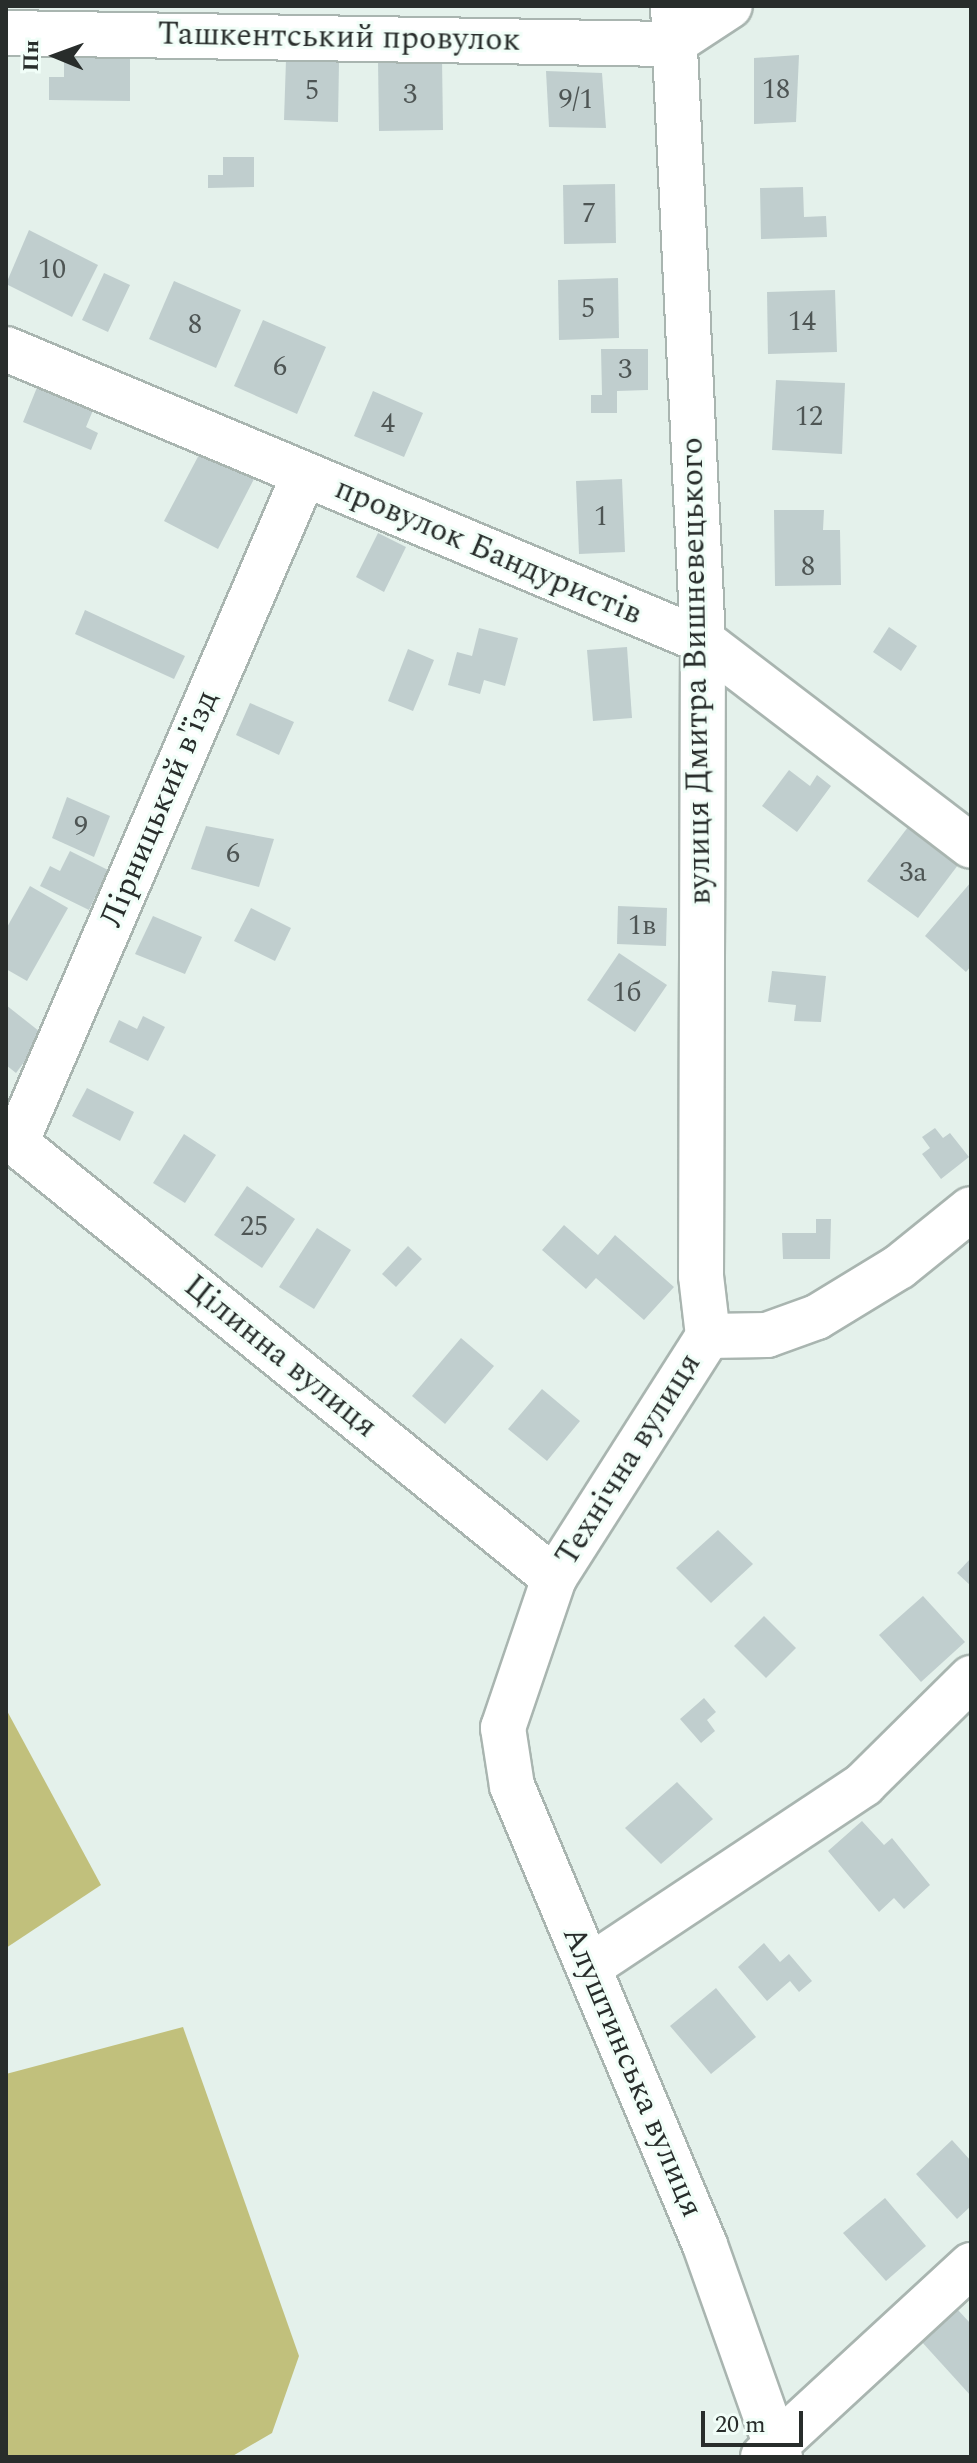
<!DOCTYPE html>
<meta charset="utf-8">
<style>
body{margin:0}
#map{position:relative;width:977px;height:2463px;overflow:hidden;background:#e4f1eb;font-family:Spectral,serif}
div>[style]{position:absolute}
.green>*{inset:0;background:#c1c07c}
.building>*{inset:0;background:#c0cece}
.roads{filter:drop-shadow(2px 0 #a9b5b0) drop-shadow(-2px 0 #a9b5b0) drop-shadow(0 2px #a9b5b0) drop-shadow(0 -2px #a9b5b0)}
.minor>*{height:44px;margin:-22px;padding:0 22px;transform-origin:22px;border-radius:22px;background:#fff}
span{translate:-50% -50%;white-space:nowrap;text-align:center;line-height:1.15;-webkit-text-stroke:6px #f1fef8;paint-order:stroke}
.number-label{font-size:28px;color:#4e5554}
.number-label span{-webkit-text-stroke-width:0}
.street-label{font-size:32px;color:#282d2b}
.frame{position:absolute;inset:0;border:8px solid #282d2b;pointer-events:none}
.north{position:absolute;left:16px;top:16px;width:80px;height:80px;-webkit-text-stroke:6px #f1fef8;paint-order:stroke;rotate:271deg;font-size:22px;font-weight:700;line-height:32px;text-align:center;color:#282d2b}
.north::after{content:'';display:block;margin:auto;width:28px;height:36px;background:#282d2b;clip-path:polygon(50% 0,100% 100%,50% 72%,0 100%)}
.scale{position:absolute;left:701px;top:2411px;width:102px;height:36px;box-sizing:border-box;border:4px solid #282d2b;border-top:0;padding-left:10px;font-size:24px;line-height:28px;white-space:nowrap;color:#282d2b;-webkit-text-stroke:6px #f1fef8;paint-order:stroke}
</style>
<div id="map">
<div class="green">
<i style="clip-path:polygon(6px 1709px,101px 1885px,6px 1948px)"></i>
<i style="clip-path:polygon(183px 2027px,299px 2356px,272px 2433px,231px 2457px,6px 2457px,6px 2074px)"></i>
</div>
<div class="building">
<i style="clip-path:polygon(799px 55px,796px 122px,754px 124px,754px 58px)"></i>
<i style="clip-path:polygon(64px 58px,130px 58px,130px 101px,49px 100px,49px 77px,64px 77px)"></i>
<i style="clip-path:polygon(442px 59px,443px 130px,379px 131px,378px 60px)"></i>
<i style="clip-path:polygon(286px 60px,339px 62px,338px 122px,284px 120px)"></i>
<i style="clip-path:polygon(546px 71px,602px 73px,606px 128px,549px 127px)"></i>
<i style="clip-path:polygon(223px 157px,254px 157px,254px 187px,208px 188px,208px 175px,223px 175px)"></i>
<i style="clip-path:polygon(615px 184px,616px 243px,564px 244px,563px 185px)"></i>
<i style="clip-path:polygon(803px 187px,804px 217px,826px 216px,827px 237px,761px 239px,760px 188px)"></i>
<i style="clip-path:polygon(29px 230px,98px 265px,72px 317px,6px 284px)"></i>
<i style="clip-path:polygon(104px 273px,130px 285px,108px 332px,82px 320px)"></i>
<i style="clip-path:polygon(618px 278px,619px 338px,559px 340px,558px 280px)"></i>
<i style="clip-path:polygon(174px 281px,241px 310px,216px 368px,149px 339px)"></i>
<i style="clip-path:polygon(835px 290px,837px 352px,768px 354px,767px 292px)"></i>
<i style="clip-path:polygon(263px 320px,326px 347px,297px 414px,234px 386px)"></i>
<i style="clip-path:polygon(601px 349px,648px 349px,648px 390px,617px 391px,617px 413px,591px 413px,591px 395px,602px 395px)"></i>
<i style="clip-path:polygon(40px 380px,96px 403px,86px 427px,98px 433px,91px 450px,23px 422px)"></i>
<i style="clip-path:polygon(776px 380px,845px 383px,842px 454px,772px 450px)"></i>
<i style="clip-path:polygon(373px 391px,423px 413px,404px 457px,354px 436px)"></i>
<i style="clip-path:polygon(201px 451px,254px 479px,218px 549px,164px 521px)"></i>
<i style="clip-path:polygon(622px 479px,625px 552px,579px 554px,576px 481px)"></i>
<i style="clip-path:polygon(774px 510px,824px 510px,823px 530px,840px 530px,841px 585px,775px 586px)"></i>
<i style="clip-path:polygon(378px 533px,406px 547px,384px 592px,356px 577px)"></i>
<i style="clip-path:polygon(85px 610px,185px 656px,174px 679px,75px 634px)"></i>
<i style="clip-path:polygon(889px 627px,917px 646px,901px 671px,873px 652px)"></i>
<i style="clip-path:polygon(479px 628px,518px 638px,505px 686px,484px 680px,480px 694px,448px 685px,457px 652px,472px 656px)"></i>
<i style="clip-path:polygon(627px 647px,632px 718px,593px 721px,587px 650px)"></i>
<i style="clip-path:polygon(408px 649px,434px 660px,413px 711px,388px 701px)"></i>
<i style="clip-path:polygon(250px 703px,294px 722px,279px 755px,236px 735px)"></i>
<i style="clip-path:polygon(789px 770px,810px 786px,817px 775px,831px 786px,797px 832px,762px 806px)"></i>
<i style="clip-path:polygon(67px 797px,110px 816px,94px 857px,52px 838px)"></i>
<i style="clip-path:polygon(206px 826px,274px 839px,259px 887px,191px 869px)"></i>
<i style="clip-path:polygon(908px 827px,958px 865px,918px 918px,867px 881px)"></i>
<i style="clip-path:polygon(70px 851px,108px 870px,89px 910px,40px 886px,50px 866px,60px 871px)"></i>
<i style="clip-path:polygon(971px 882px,971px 966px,966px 972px,925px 936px)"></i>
<i style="clip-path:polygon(30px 886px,68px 908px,27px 981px,6px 969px,6px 929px)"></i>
<i style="clip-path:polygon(618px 906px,667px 908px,666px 946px,617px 944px)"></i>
<i style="clip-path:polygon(251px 908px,291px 928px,275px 961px,234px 941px)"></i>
<i style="clip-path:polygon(153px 916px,202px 937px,185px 974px,135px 954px)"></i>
<i style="clip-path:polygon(619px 953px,667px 985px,635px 1032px,587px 1000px)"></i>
<i style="clip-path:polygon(772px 971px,826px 976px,821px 1022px,794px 1021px,796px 1005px,768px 1002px)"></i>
<i style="clip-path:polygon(6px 1005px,44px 1035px,16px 1073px,6px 1065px)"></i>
<i style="clip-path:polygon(143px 1016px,165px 1027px,148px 1061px,109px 1042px,119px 1020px,137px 1029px)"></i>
<i style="clip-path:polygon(87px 1088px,134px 1112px,120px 1141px,72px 1116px)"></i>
<i style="clip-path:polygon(935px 1128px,943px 1138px,950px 1133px,969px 1157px,941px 1179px,922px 1154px,930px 1148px,922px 1137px)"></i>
<i style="clip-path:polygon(184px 1134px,216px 1155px,185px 1203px,153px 1183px)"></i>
<i style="clip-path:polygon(247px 1186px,295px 1219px,262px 1268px,214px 1235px)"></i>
<i style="clip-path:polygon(816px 1219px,831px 1219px,830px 1259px,783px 1259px,782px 1233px,816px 1233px)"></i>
<i style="clip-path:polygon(564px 1225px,598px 1255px,615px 1235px,674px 1287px,644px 1320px,596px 1278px,586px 1289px,542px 1250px)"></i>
<i style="clip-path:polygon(317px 1228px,351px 1250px,314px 1309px,279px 1287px)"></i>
<i style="clip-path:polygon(408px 1246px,422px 1259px,396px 1287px,382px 1274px)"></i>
<i style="clip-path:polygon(461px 1338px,494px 1366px,445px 1424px,412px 1396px)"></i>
<i style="clip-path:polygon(542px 1389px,580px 1421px,547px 1461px,508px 1429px)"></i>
<i style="clip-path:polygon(718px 1530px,753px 1564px,711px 1603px,676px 1568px)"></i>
<i style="clip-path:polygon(971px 1558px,971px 1586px,957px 1573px)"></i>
<i style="clip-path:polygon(923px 1596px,965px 1642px,921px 1682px,879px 1635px)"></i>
<i style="clip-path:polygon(764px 1616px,796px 1648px,766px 1678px,734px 1646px)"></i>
<i style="clip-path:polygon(704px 1698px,716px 1712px,707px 1720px,715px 1731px,701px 1743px,680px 1719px)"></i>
<i style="clip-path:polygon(677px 1782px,713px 1819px,661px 1864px,625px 1828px)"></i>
<i style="clip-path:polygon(862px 1821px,884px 1845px,892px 1838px,930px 1885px,904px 1909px,894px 1898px,879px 1912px,828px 1851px)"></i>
<i style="clip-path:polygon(764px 1943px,780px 1962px,789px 1954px,812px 1981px,799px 1992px,790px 1981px,767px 2001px,738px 1967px)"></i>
<i style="clip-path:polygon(716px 1988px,756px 2037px,711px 2074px,670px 2026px)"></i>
<i style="clip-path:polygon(952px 2140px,971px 2161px,971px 2206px,957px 2219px,916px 2174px)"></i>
<i style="clip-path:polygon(885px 2198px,926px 2246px,886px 2281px,843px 2233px)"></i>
<i style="clip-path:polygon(957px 2309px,971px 2324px,971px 2396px,921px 2341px)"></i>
</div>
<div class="roads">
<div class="minor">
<i style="left:673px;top:6px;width:636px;rotate:87.3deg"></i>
<i style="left:703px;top:641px;width:635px;rotate:90.18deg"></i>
<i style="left:701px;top:1276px;width:60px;rotate:83.3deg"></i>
<i style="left:6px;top:33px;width:666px;rotate:0.95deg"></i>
<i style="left:672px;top:44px;width:69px;rotate:-33.2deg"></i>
<i style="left:6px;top:349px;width:756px;rotate:22.73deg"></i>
<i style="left:703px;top:641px;width:337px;rotate:37.4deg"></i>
<i style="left:6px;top:1135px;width:705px;rotate:38.95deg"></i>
<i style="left:16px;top:1143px;width:727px;rotate:-66.68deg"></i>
<i style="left:589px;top:1967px;width:330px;rotate:-33.6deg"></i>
<i style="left:864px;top:1784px;width:151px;rotate:-44.7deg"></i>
<i style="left:763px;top:2457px;width:283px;rotate:-42.7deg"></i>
<i style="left:780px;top:2457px;width:225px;rotate:-109.5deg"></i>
<i style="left:705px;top:2245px;width:498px;rotate:-112.8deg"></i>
<i style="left:512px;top:1786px;width:59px;rotate:-98.8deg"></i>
<i style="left:503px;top:1728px;width:158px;rotate:-71.2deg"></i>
<i style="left:554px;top:1578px;width:287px;rotate:-57.5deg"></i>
<i style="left:708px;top:1336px;width:59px;rotate:-1deg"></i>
<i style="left:767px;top:1335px;width:53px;rotate:-19.8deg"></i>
<i style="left:817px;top:1317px;width:96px;rotate:-31.4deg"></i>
<i style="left:899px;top:1267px;width:92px;rotate:-38.9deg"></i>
</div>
</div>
<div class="number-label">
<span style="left:776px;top:90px">18</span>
<span style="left:312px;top:91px">5</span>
<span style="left:410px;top:95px">3</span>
<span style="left:576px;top:100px">9/1</span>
<span style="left:589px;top:214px">7</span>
<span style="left:52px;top:270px">10</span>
<span style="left:588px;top:309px">5</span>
<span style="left:802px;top:322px">14</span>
<span style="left:195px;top:325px">8</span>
<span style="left:280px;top:367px">6</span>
<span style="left:625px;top:370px">3</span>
<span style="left:809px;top:417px">12</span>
<span style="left:388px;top:424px">4</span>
<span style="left:601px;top:517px">1</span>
<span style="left:808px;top:567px">8</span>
<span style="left:81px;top:827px">9</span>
<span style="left:233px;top:854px">6</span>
<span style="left:913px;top:873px">3а</span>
<span style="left:642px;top:926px">1в</span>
<span style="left:627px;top:993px">1б</span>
<span style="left:254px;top:1227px">25</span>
</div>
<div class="street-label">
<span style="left:339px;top:38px;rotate:1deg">Ташкентський провулок</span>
<span style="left:488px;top:552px;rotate:23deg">провулок Бандуристів</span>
<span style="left:697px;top:671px;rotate:-91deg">вулиця Дмитра Вишневецького</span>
<span style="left:160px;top:809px;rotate:-67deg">Лірницький в'їзд</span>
<span style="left:280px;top:1357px;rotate:39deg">Цілинна вулиця</span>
<span style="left:629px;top:1460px;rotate:-58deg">Технічна вулиця</span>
<span style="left:632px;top:2072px;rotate:67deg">Алуштинська вулиця</span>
</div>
<div class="frame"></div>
<div class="north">Пн</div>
<div class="scale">20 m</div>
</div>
